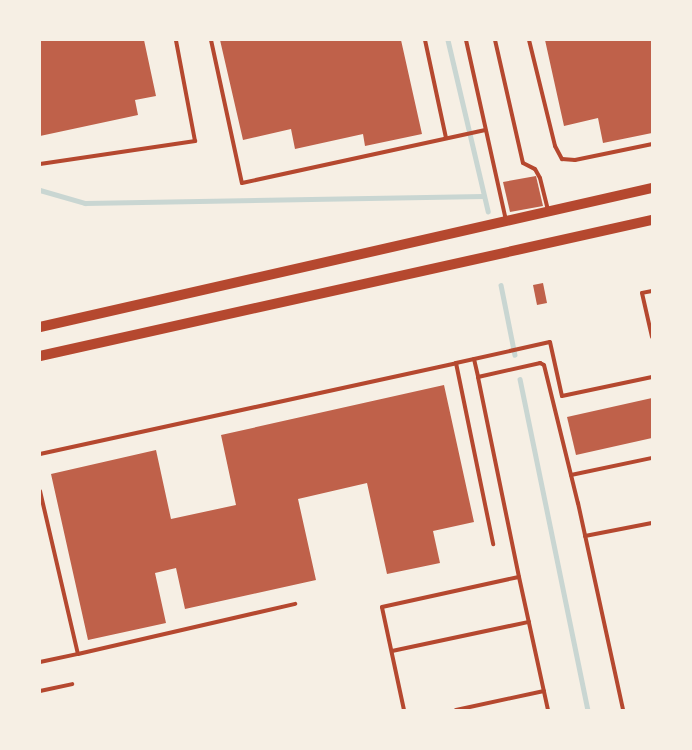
<!DOCTYPE html>
<style>
body{margin:0}
#map{position:relative;width:692px;height:750px;overflow:hidden;background:#f6efe4;font-family:Helvetica,sans-serif}
div>[style]{position:absolute}
.stream>*{height:4.5px;margin:-2.25px;padding:0 2.25px;transform-origin:2.25px;border-radius:2.25px;background:#c9d6d2}
.building>*{inset:0;background:#bf614a}
.service>*{height:4px;margin:-2px;padding:0 2px;transform-origin:2px;border-radius:2px;background:#b5482f}
.secondary>*{height:10px;margin:-5px;padding:0 5px;transform-origin:5px;border-radius:5px;background:#b5482f}
span{translate:-50% -50%;white-space:nowrap;text-align:center;line-height:1.15;-webkit-text-stroke:5px #f6efe4;paint-order:stroke}
.frame{position:absolute;inset:0;border:41px solid #f6efe4;pointer-events:none}
</style>
<div id="map">
<div class="stream">
<i style="left:448px;top:40px;width:176px;rotate:76.8deg"></i>
<i style="left:40px;top:190px;width:47px;rotate:16.1deg"></i>
<i style="left:85px;top:203px;width:398px;rotate:-1deg"></i>
<i style="left:501px;top:285px;width:71px;rotate:78.7deg"></i>
<i style="left:520px;top:379px;width:338px;rotate:78.4deg"></i>
</div>
<div class="building">
<i style="clip-path:polygon(40px 40px,144px 40px,156px 96px,135px 100px,138px 115px,40px 136px)"></i>
<i style="clip-path:polygon(220px 40px,401px 40px,422px 134px,365px 146px,363px 134px,295px 149px,291px 129px,243px 140px)"></i>
<i style="clip-path:polygon(545px 40px,652px 40px,652px 133px,603px 143px,598px 118px,564px 126px)"></i>
<i style="clip-path:polygon(536px 176px,543px 206px,510px 212px,503px 182px)"></i>
<i style="clip-path:polygon(543px 283px,547px 303px,537px 305px,533px 285px)"></i>
<i style="clip-path:polygon(444px 385px,474px 522px,433px 531px,440px 563px,387px 574px,367px 483px,298px 499px,316px 580px,185px 609px,176px 568px,155px 573px,166px 623px,88px 640px,51px 474px,156px 450px,171px 519px,236px 505px,221px 435px)"></i>
<i style="clip-path:polygon(652px 398px,652px 438px,576px 455px,567px 417px)"></i>
</div>
<div class="service">
<i style="left:211px;top:40px;width:146px;rotate:77.8deg"></i>
<i style="left:242px;top:183px;width:249px;rotate:-12.3deg"></i>
<i style="left:425px;top:40px;width:100px;rotate:77.9deg"></i>
<i style="left:466px;top:40px;width:185px;rotate:77.5deg"></i>
<i style="left:495px;top:40px;width:126px;rotate:77.2deg"></i>
<i style="left:523px;top:163px;width:13px;rotate:27deg"></i>
<i style="left:535px;top:169px;width:10px;rotate:61deg"></i>
<i style="left:540px;top:178px;width:33px;rotate:76deg"></i>
<i style="left:529px;top:40px;width:109px;rotate:76.2deg"></i>
<i style="left:555px;top:146px;width:15px;rotate:62deg"></i>
<i style="left:562px;top:159px;width:13px;rotate:4deg"></i>
<i style="left:575px;top:160px;width:79px;rotate:-11.7deg"></i>
<i style="left:40px;top:164px;width:157px;rotate:-8.4deg"></i>
<i style="left:195px;top:141px;width:103px;rotate:-100.7deg"></i>
<i style="left:652px;top:291px;width:10px;rotate:169deg"></i>
<i style="left:642px;top:293px;width:45px;rotate:77.2deg"></i>
<i style="left:474px;top:359px;width:18px;rotate:77deg"></i>
<i style="left:456px;top:363px;width:96px;rotate:-12.6deg"></i>
<i style="left:550px;top:342px;width:55px;rotate:77.5deg"></i>
<i style="left:562px;top:396px;width:92px;rotate:-11.9deg"></i>
<i style="left:40px;top:454px;width:426px;rotate:-12.3deg"></i>
<i style="left:456px;top:363px;width:185px;rotate:78.4deg"></i>
<i style="left:571px;top:475px;width:83px;rotate:-11.9deg"></i>
<i style="left:40px;top:491px;width:167px;rotate:76.9deg"></i>
<i style="left:78px;top:654px;width:223px;rotate:-13deg"></i>
<i style="left:585px;top:536px;width:68px;rotate:-11deg"></i>
<i style="left:519px;top:577px;width:204px;rotate:-101.6deg"></i>
<i style="left:478px;top:377px;width:64px;rotate:-12.7deg"></i>
<i style="left:540px;top:363px;width:4px;rotate:27deg"></i>
<i style="left:544px;top:365px;width:142px;rotate:76.2deg"></i>
<i style="left:578px;top:503px;width:212px;rotate:77.7deg"></i>
<i style="left:392px;top:651px;width:140px;rotate:-12deg"></i>
<i style="left:40px;top:662px;width:39px;rotate:-12deg"></i>
<i style="left:40px;top:691px;width:33px;rotate:-12deg"></i>
<i style="left:404px;top:710px;width:105px;rotate:-102.1deg"></i>
<i style="left:382px;top:607px;width:140px;rotate:-12.4deg"></i>
<i style="left:519px;top:577px;width:136px;rotate:77.7deg"></i>
<i style="left:456px;top:710px;width:90px;rotate:-12.2deg"></i>
</div>
<div class="secondary">
<i style="left:40px;top:327px;width:628px;rotate:-12.8deg"></i>
<i style="left:40px;top:356px;width:627px;rotate:-12.53deg"></i>
</div>
<div class="frame"></div>
</div>
